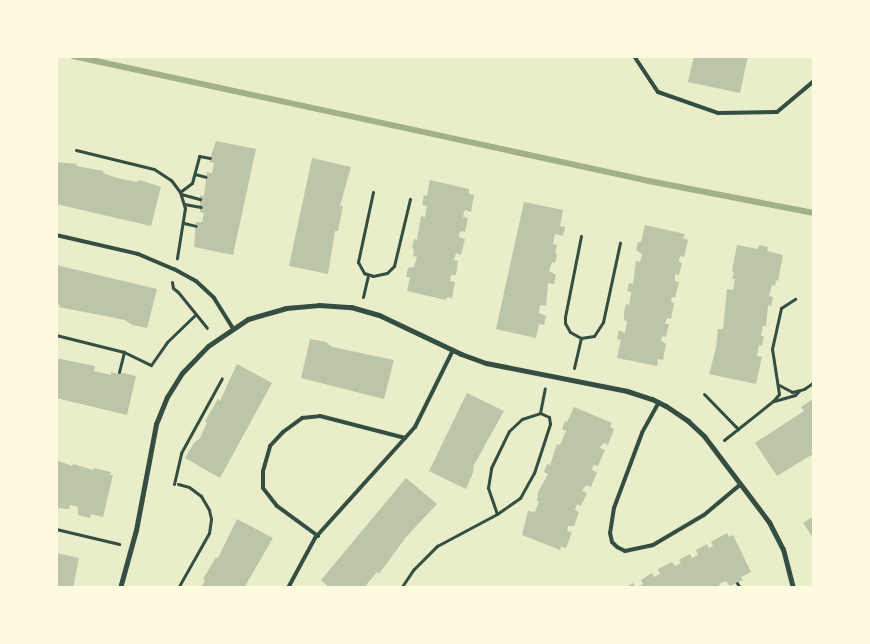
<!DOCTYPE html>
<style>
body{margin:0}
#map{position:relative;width:870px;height:644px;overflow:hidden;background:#e9edc9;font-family:"PT Sans Narrow",sans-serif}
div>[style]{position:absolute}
.stream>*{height:6px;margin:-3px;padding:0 3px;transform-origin:3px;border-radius:3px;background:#a3b18a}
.building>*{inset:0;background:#bcc5a7}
.path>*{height:3px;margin:-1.5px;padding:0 1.5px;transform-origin:1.5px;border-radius:1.5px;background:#344e41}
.service>*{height:4px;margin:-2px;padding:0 2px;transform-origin:2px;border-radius:2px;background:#344e41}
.minor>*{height:5px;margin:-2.5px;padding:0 2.5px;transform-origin:2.5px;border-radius:2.5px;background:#344e41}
span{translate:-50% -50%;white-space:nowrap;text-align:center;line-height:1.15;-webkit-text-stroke:5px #fefae0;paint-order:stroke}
.frame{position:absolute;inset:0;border:58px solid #fefae0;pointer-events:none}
</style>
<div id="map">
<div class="stream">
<i style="left:73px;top:56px;width:589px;rotate:12.24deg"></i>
<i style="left:649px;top:181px;width:168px;rotate:11deg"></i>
</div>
<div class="building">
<i style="clip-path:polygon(694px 56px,748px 56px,740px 93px,688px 82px)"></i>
<i style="clip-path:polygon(216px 141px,256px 149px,233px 255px,194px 247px,196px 222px,202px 222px,204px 213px,200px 212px,200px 195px,204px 196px,207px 172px,212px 173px,214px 163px,209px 162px)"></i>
<i style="clip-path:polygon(312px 158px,351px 167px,340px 206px,343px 206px,338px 231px,335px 231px,328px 274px,289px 266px)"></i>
<i style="clip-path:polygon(56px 162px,77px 164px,76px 166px,104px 171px,103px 173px,117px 178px,136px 182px,140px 180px,161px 187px,151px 226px,56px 204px)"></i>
<i style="clip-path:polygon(430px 180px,469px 189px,469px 194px,474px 195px,471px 212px,465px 210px,464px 213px,463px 217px,468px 218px,465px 232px,460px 231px,459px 237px,465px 239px,461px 255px,456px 253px,454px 260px,458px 261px,456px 275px,451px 275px,450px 281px,455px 282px,452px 298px,447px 297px,446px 300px,407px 291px,410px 277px,406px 277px,408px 268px,414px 267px,417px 257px,413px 256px,414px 249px,412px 248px,414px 239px,417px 240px,421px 216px,425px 217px,427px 206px,422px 205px,424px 195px,427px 196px)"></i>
<i style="clip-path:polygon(524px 202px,563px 210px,560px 226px,565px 227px,563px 236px,555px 234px,553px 244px,557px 245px,555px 253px,557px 254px,555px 263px,552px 262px,549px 271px,556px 275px,554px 284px,548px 283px,546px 306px,540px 305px,539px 313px,546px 316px,544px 325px,539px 324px,536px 338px,496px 329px)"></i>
<i style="clip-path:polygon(645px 225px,685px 234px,683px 238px,688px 240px,684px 257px,680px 256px,679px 262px,682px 263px,679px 275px,675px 274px,675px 281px,679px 282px,675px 298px,672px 297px,671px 302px,674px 303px,671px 319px,667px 318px,665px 324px,669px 324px,666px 337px,662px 336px,661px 341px,666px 344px,663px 360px,658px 359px,657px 366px,617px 358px,621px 340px,617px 339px,619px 330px,625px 333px,627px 321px,624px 320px,624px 312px,626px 304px,629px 305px,631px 295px,631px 292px,627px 291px,629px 283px,633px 284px,636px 261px,640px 262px,642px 254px,636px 250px,638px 242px,641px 242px)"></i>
<i style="clip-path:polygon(737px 245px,758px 249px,759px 245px,768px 247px,767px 251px,783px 255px,778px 281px,776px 280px,775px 286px,772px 285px,769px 296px,773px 297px,771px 306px,768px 305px,766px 326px,763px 326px,761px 336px,764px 336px,762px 346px,759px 345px,757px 356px,762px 357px,756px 384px,709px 374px,716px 348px,718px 329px,723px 329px,727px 289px,733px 290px,735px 279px,732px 279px,734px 272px,732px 271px)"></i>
<i style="clip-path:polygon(56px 265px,157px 289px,147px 328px,132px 325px,125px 320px,59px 307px,60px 305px,56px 304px)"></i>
<i style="clip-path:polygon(310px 339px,326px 342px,332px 347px,394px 360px,384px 399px,301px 378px)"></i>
<i style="clip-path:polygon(56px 358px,95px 366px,94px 371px,111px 375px,111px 372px,118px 374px,119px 372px,136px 376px,127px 415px,56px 398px)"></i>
<i style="clip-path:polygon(237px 364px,272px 383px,220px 478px,185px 458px,194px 443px,200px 438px,207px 423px,205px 421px,218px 399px,220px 401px)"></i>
<i style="clip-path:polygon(467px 393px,504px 411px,474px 465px,473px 473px,466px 489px,429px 471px)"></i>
<i style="clip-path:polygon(814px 398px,814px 449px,811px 450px,813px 454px,777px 476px,755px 443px,804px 411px,801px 407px)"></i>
<i style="clip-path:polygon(574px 407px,612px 423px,610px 427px,614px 429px,608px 445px,604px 443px,601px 446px,600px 448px,605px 450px,598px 466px,593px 465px,592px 470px,597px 472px,591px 487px,586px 485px,582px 491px,587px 493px,581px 506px,577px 504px,575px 510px,579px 512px,574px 526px,568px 526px,567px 531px,572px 532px,566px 548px,561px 546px,560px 550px,522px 535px,528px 511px,535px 512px,539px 501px,537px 501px,538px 492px,548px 474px,544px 472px,547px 464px,550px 465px,557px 444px,560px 445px,566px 431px,562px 429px,565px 421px,567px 422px)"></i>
<i style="clip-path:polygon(56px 460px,72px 466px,73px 464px,93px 470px,94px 468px,111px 472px,110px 475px,113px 475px,103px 517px,91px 514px,90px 518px,78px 515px,78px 507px,70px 505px,69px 509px,56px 508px)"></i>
<i style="clip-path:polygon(406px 478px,437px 504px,406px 537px,379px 574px,377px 572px,366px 585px,369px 588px,330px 588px,321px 580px)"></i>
<i style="clip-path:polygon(814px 516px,814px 539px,803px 523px)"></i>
<i style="clip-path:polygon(237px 519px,273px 538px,244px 588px,201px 588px,205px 580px,203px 579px,216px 557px,218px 558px)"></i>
<i style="clip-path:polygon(727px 533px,729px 537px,733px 535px,751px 572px,741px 577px,743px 580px,730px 586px,726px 581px,719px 584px,721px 588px,625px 588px,633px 583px,636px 588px,643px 584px,641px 580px,652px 573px,654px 577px,660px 574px,658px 569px,672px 562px,675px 566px,681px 563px,679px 560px,690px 554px,692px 558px,698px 555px,696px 550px,707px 544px,709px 548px,713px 546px,711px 542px)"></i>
<i style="clip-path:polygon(56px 553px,79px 558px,73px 588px,56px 588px)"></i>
</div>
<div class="path">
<i style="left:76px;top:150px;width:80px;rotate:13.7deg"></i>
<i style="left:154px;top:169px;width:20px;rotate:33deg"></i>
<i style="left:171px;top:180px;width:15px;rotate:53deg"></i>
<i style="left:180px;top:192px;width:17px;rotate:73deg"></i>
<i style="left:185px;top:208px;width:51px;rotate:99.1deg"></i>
<i style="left:195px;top:174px;width:11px;rotate:15deg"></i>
<i style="left:180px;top:192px;width:15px;rotate:-37deg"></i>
<i style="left:192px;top:183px;width:28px;rotate:-75deg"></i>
<i style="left:199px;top:156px;width:11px;rotate:10deg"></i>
<i style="left:373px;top:192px;width:72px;rotate:102.1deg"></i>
<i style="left:358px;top:262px;width:13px;rotate:61deg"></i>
<i style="left:364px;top:273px;width:9px;rotate:18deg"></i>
<i style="left:373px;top:276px;width:14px;rotate:-12deg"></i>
<i style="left:387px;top:273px;width:10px;rotate:-45deg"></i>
<i style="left:394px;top:266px;width:69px;rotate:-76.6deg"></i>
<i style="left:181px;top:194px;width:20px;rotate:15deg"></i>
<i style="left:184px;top:204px;width:17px;rotate:10deg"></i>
<i style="left:184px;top:223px;width:12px;rotate:14deg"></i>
<i style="left:581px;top:236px;width:83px;rotate:101.2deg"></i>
<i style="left:565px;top:317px;width:6px;rotate:90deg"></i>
<i style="left:565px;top:323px;width:10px;rotate:61deg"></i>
<i style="left:570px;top:332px;width:13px;rotate:29deg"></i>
<i style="left:581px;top:338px;width:13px;rotate:-9deg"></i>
<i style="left:594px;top:336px;width:17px;rotate:-57deg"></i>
<i style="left:603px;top:322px;width:81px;rotate:-77.9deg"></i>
<i style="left:172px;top:282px;width:6px;rotate:81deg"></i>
<i style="left:173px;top:288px;width:6px;rotate:39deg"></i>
<i style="left:178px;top:292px;width:46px;rotate:51.1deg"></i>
<i style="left:363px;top:297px;width:23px;rotate:-77deg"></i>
<i style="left:56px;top:335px;width:70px;rotate:14deg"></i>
<i style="left:124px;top:352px;width:30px;rotate:26deg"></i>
<i style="left:151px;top:365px;width:28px;rotate:-55deg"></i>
<i style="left:167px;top:342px;width:40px;rotate:-44deg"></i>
<i style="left:574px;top:368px;width:31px;rotate:-77deg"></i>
<i style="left:119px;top:372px;width:21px;rotate:-76deg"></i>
<i style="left:779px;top:385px;width:15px;rotate:28deg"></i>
<i style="left:792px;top:392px;width:12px;rotate:-14deg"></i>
<i style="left:804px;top:389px;width:12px;rotate:-35deg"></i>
<i style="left:704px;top:394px;width:49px;rotate:45.8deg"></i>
<i style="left:774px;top:401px;width:22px;rotate:-16deg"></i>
<i style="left:795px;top:395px;width:6px;rotate:-45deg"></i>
<i style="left:724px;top:440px;width:63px;rotate:-38.5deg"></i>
<i style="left:773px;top:401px;width:9px;rotate:-49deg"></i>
<i style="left:779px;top:394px;width:46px;rotate:-98.8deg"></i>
<i style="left:772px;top:349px;width:42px;rotate:-77.6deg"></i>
<i style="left:781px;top:308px;width:17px;rotate:-33deg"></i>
<i style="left:174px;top:484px;width:32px;rotate:-77deg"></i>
<i style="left:181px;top:453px;width:85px;rotate:-61.3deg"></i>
<i style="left:178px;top:484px;width:11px;rotate:15deg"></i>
<i style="left:189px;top:487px;width:15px;rotate:37deg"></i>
<i style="left:201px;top:496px;width:16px;rotate:60deg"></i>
<i style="left:209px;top:510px;width:9px;rotate:77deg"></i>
<i style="left:211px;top:519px;width:14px;rotate:98deg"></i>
<i style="left:209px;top:533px;width:63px;rotate:119.4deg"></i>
<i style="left:497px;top:514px;width:28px;rotate:-109deg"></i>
<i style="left:488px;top:488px;width:20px;rotate:-81deg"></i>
<i style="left:491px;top:468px;width:41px;rotate:-64.1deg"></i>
<i style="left:509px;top:431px;width:18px;rotate:-43deg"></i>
<i style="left:522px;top:419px;width:19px;rotate:-18deg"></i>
<i style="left:540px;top:413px;width:25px;rotate:-79deg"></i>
<i style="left:56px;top:529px;width:65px;rotate:13.4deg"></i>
<i style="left:737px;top:583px;width:6px;rotate:59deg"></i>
<i style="left:401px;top:588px;width:23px;rotate:-56deg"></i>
<i style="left:414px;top:569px;width:33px;rotate:-45deg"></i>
<i style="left:437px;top:546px;width:68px;rotate:-28.1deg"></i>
<i style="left:497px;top:514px;width:28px;rotate:-35deg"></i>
<i style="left:520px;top:498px;width:29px;rotate:-61deg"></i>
<i style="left:534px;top:473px;width:52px;rotate:-71.9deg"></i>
<i style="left:550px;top:424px;width:7px;rotate:-98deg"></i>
<i style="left:549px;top:417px;width:10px;rotate:-156deg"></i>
</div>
<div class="service">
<i style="left:634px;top:56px;width:43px;rotate:56.3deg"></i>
<i style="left:658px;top:92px;width:64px;rotate:19.3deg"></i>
<i style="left:718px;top:113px;width:59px;rotate:-1deg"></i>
<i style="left:777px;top:112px;width:48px;rotate:-40deg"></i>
<i style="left:56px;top:235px;width:84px;rotate:13deg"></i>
<i style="left:138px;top:254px;width:39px;rotate:23deg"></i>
<i style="left:174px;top:269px;width:25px;rotate:29deg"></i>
<i style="left:196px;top:281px;width:25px;rotate:43deg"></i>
<i style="left:214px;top:298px;width:34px;rotate:58deg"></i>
<i style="left:659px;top:402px;width:35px;rotate:119deg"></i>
<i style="left:642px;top:433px;width:80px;rotate:110.5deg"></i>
<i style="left:614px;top:508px;width:25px;rotate:99deg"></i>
<i style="left:610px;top:533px;width:9px;rotate:77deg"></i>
<i style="left:612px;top:542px;width:7px;rotate:45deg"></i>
<i style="left:617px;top:547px;width:9px;rotate:27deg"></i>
<i style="left:625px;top:551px;width:29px;rotate:-12deg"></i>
<i style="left:653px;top:545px;width:59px;rotate:-30.5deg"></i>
<i style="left:704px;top:515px;width:48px;rotate:-40deg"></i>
<i style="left:318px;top:536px;width:51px;rotate:-143.8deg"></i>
<i style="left:277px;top:506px;width:23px;rotate:-128deg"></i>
<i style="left:263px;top:488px;width:17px;rotate:-90deg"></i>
<i style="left:263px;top:471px;width:26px;rotate:-74deg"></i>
<i style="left:270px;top:446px;width:19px;rotate:-47deg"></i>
<i style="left:283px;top:432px;width:24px;rotate:-36deg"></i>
<i style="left:302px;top:418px;width:18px;rotate:-6deg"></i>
<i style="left:320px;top:416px;width:88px;rotate:14.5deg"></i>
<i style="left:288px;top:588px;width:57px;rotate:-61.6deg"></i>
<i style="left:315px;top:538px;width:149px;rotate:-48deg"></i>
<i style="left:415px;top:427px;width:86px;rotate:-63.7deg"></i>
</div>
<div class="minor">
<i style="left:120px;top:588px;width:60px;rotate:-74.6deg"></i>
<i style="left:136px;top:530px;width:108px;rotate:-79.3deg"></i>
<i style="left:156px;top:424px;width:29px;rotate:-68deg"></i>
<i style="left:167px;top:397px;width:28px;rotate:-58deg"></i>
<i style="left:182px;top:373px;width:37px;rotate:-46deg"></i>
<i style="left:208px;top:346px;width:48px;rotate:-34deg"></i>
<i style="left:248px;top:319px;width:40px;rotate:-16deg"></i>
<i style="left:286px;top:308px;width:33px;rotate:-5deg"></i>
<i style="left:319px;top:305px;width:32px;rotate:4deg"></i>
<i style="left:351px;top:307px;width:29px;rotate:16deg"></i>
<i style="left:379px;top:315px;width:91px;rotate:25.4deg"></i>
<i style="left:461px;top:354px;width:27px;rotate:20deg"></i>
<i style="left:486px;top:363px;width:144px;rotate:11.2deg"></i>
<i style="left:627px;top:391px;width:26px;rotate:18deg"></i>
<i style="left:652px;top:399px;width:16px;rotate:27deg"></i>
<i style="left:666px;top:406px;width:27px;rotate:34deg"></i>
<i style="left:688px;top:421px;width:22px;rotate:43deg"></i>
<i style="left:704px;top:436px;width:108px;rotate:52.9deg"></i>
<i style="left:769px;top:522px;width:30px;rotate:63deg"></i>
<i style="left:783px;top:549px;width:40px;rotate:75.6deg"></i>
</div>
<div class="frame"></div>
</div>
